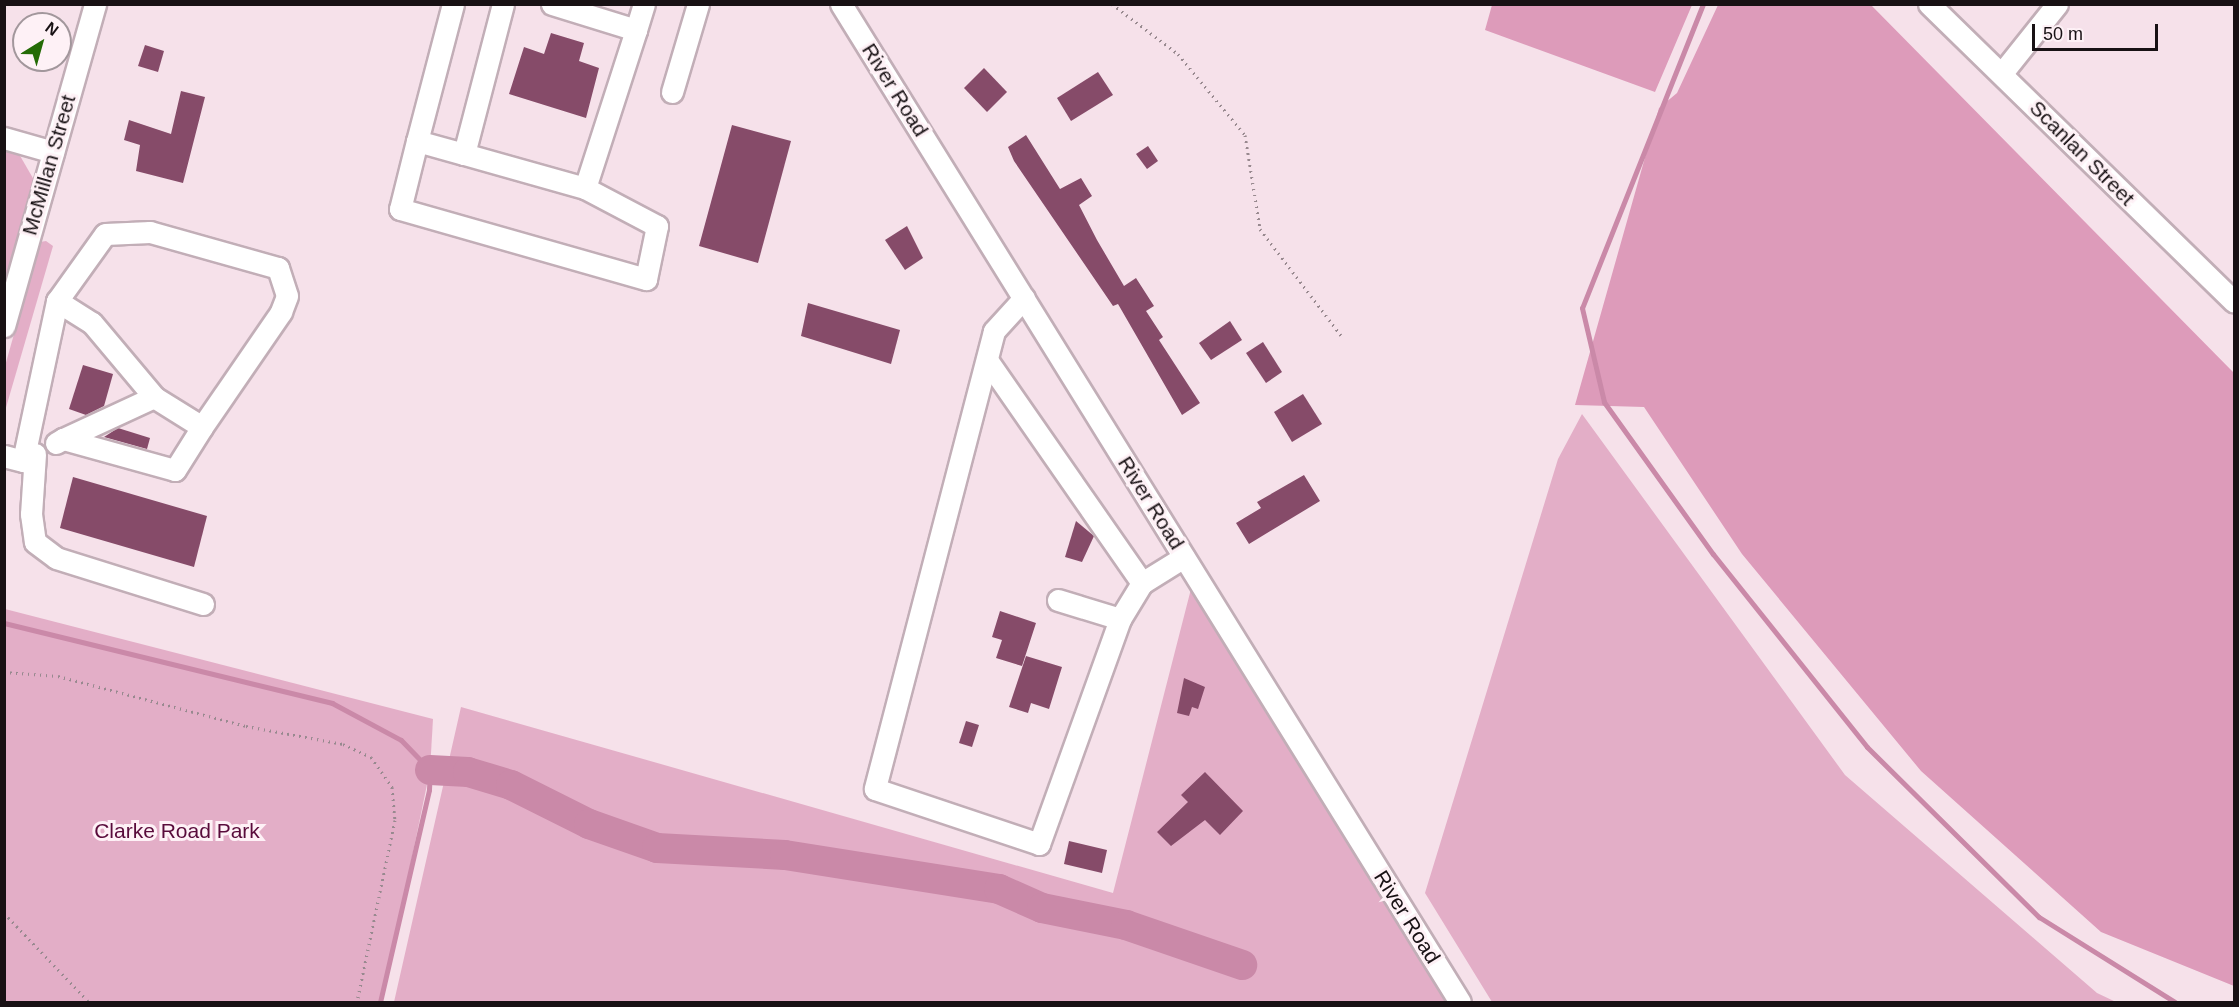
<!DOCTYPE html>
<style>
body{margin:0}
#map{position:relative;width:2239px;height:1007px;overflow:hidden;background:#f6e1ea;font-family:Helvetica,sans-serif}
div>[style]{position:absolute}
.green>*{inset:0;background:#e3aec7}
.forest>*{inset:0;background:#dd9bba}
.stream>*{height:5px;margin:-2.5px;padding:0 2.5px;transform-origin:2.5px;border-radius:2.5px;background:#ca89a8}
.river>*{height:30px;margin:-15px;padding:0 15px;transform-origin:15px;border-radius:15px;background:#ca89a8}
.building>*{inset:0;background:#864b69}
.path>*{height:3px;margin-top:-1.5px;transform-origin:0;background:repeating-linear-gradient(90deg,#98898f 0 1.5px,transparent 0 6px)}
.roads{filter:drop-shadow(2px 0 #c2aeb7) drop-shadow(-2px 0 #c2aeb7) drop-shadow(0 2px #c2aeb7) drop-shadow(0 -2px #c2aeb7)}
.minor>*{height:21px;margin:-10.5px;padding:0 10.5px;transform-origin:10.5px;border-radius:10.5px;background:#fff}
span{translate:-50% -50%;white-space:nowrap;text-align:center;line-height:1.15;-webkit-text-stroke:6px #fef1f6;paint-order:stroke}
.street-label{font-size:21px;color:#181114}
.park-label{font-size:21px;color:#590b3b}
.frame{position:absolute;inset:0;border:6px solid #181114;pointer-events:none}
.north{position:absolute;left:12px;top:12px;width:60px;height:60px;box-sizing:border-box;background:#fef1f6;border:2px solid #a2979c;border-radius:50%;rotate:37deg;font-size:16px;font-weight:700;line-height:24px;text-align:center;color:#181114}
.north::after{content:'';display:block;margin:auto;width:21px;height:27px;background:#246b06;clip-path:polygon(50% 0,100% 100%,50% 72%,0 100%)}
.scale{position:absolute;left:2032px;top:24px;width:126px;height:27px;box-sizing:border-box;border:3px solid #181114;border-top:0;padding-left:8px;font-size:18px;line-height:21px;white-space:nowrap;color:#181114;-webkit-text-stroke:4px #fef1f6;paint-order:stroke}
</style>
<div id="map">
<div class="green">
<i style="clip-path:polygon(5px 149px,19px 154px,34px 180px,5px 287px)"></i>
<i style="clip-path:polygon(46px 241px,53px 246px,5px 411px,5px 366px,40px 242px)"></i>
<i style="clip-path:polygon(1582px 414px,1845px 775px,2097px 993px,2116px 1002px,1492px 1002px,1425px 893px,1558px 459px)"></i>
<i style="clip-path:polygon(1192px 585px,1446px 1002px,394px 1002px,461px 707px,1113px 893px)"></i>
<i style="clip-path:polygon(5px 609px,433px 719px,430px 770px,382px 1002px,5px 1002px)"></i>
</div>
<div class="forest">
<i style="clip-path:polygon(1492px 5px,1492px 4px,1692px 5px,1655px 92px,1485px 30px)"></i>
<i style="clip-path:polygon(1718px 5px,1871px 5px,2234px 373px,2234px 986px,2101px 932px,1921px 771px,1742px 554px,1644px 407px,1575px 405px,1659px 108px,1677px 93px)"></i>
</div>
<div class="stream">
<i style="left:1703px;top:4px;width:327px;rotate:111.7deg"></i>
<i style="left:1582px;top:308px;width:97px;rotate:76.8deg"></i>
<i style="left:1604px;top:402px;width:187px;rotate:54.4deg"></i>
<i style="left:1713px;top:554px;width:247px;rotate:51.4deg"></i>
<i style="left:1867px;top:747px;width:242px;rotate:44.7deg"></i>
<i style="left:2039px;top:917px;width:160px;rotate:32deg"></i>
<i style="left:4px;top:623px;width:338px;rotate:13.7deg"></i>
<i style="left:332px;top:703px;width:78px;rotate:28.2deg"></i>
<i style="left:401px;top:740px;width:42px;rotate:46deg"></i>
<i style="left:430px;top:770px;width:20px;rotate:93deg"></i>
<i style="left:429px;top:790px;width:218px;rotate:103deg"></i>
</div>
<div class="river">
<i style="left:430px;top:770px;width:38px;rotate:3deg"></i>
<i style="left:468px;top:772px;width:45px;rotate:16.8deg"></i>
<i style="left:511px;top:785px;width:87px;rotate:26.6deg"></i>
<i style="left:589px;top:824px;width:72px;rotate:19.4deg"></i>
<i style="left:657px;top:848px;width:128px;rotate:3.1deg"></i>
<i style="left:785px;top:855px;width:217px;rotate:9deg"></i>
<i style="left:999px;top:889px;width:47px;rotate:23.8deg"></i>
<i style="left:1042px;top:908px;width:86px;rotate:11.4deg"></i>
<i style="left:1126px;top:925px;width:123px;rotate:19deg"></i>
</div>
<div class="building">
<i style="clip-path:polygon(551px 33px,584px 43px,579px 61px,599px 68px,586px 118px,509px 94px,524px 47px,544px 54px)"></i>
<i style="clip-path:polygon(145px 45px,164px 51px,158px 72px,138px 66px)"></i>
<i style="clip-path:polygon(984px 68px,1007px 92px,987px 112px,964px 88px)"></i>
<i style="clip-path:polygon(1098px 72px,1113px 95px,1071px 121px,1057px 98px)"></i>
<i style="clip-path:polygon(181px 91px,205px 97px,183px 183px,136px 171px,140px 145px,124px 140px,129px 120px,171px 134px)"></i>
<i style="clip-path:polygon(732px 125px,791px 141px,758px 263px,699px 246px)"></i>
<i style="clip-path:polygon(1026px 135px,1060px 189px,1081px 178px,1092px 196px,1079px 205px,1097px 240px,1124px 286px,1136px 278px,1154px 306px,1146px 311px,1163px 337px,1159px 340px,1200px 403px,1182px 415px,1118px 304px,1113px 306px,1014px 161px,1008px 147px)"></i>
<i style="clip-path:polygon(1148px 146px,1158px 161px,1147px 169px,1136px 154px)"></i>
<i style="clip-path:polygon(907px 226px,923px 258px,905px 270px,885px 240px)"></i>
<i style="clip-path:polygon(808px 303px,900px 330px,891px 364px,801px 336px)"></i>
<i style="clip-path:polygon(1230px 321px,1242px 340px,1211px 360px,1199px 343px)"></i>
<i style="clip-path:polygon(1263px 342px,1282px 372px,1266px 383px,1246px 353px)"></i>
<i style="clip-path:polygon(83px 365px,113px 374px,104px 406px,86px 415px,69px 409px)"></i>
<i style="clip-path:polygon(1303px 394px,1322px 424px,1292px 442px,1274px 412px)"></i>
<i style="clip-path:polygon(118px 428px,150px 438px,147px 449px,104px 437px)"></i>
<i style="clip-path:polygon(1304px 475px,1320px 501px,1249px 544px,1236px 523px,1261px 508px,1257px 502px)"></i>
<i style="clip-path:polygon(73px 477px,207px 516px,194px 567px,60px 528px)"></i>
<i style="clip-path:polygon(1076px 521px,1094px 536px,1082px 562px,1065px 557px)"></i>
<i style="clip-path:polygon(1000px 611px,1036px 623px,1022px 666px,996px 658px,1002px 640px,992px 637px)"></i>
<i style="clip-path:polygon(1026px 656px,1062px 667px,1049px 709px,1031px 703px,1028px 713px,1009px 707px)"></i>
<i style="clip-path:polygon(1184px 678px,1205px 687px,1198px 709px,1192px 707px,1189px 716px,1177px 713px)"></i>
<i style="clip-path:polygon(966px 721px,979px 725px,972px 747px,959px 743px)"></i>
<i style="clip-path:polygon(1205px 772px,1243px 811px,1220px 835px,1205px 820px,1171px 846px,1157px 832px,1188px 802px,1181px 795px)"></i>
<i style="clip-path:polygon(1069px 841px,1107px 850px,1102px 873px,1064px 864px)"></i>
</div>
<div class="path">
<i style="left:1112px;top:4px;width:83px;rotate:37.1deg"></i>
<i style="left:1178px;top:54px;width:105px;rotate:50.4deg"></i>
<i style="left:1245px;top:135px;width:95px;rotate:80.9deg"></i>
<i style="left:1260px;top:229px;width:137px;rotate:52.7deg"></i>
<i style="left:4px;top:672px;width:54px;rotate:4.2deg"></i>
<i style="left:58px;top:676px;width:195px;rotate:14.9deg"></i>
<i style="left:246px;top:726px;width:99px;rotate:10.5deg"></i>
<i style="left:343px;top:744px;width:31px;rotate:25deg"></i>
<i style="left:371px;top:757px;width:37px;rotate:55deg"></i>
<i style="left:392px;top:787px;width:33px;rotate:85deg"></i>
<i style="left:395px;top:820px;width:186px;rotate:101.8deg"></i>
<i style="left:4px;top:913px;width:123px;rotate:46.3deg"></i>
</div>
<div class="roads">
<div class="minor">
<i style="left:453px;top:4px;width:142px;rotate:104.7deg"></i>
<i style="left:417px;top:141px;width:49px;rotate:15.5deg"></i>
<i style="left:503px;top:4px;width:155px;rotate:104.6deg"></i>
<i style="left:464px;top:154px;width:126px;rotate:15.7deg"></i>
<i style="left:585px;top:188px;width:166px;rotate:-72.1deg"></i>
<i style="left:552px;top:4px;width:88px;rotate:17.2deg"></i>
<i style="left:636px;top:30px;width:27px;rotate:-73deg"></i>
<i style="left:841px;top:4px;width:1174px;rotate:58.19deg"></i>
<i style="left:1929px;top:4px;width:426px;rotate:44.3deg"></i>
<i style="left:2002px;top:73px;width:88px;rotate:-51.4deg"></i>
<i style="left:672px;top:92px;width:92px;rotate:-73.5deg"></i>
<i style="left:4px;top:138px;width:51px;rotate:15.9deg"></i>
<i style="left:417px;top:141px;width:70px;rotate:104deg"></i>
<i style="left:400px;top:209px;width:256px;rotate:15.9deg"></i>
<i style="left:646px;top:279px;width:54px;rotate:-78.3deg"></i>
<i style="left:657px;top:226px;width:81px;rotate:-152.2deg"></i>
<i style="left:1024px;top:298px;width:45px;rotate:132.3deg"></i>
<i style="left:994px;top:331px;width:473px;rotate:104.6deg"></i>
<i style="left:875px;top:789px;width:173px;rotate:18.5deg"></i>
<i style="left:1039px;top:844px;width:239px;rotate:-70.2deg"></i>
<i style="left:1120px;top:619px;width:42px;rotate:-58.6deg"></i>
<i style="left:1142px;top:583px;width:49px;rotate:-31.8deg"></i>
<i style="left:57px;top:301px;width:82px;rotate:-54.4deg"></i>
<i style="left:105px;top:234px;width:45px;rotate:-2.5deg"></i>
<i style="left:150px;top:232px;width:133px;rotate:15.7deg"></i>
<i style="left:278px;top:268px;width:29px;rotate:72deg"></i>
<i style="left:287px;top:296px;width:17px;rotate:111deg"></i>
<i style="left:281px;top:312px;width:140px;rotate:124.5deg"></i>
<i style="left:4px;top:326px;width:335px;rotate:-74.2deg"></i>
<i style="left:987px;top:360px;width:272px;rotate:55.2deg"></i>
<i style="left:56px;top:443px;width:8px;rotate:-30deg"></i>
<i style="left:63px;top:439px;width:116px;rotate:15.5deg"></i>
<i style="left:175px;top:470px;width:51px;rotate:-57.9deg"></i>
<i style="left:202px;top:427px;width:57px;rotate:-148deg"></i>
<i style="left:35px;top:454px;width:60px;rotate:93.8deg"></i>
<i style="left:31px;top:514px;width:28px;rotate:82deg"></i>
<i style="left:35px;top:542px;width:26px;rotate:37deg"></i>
<i style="left:56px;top:558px;width:154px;rotate:17.4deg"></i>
<i style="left:4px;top:456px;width:20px;rotate:15deg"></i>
<i style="left:23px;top:461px;width:164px;rotate:-78deg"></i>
<i style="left:57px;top:301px;width:41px;rotate:32.2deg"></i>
<i style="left:92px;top:323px;width:97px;rotate:50deg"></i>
<i style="left:154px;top:397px;width:100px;rotate:155.2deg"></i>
<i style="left:1058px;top:600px;width:65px;rotate:17deg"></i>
</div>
</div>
<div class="street-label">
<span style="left:895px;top:90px;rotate:58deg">River Road</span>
<span style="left:2082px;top:153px;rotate:45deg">Scanlan Street</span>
<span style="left:49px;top:165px;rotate:-74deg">McMillan Street</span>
<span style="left:1151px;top:503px;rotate:58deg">River Road</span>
<span style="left:1407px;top:917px;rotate:58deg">River Road</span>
</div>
<div class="park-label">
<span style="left:177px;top:831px">Clarke Road Park</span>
</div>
<div class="frame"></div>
<div class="north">N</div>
<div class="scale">50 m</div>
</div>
